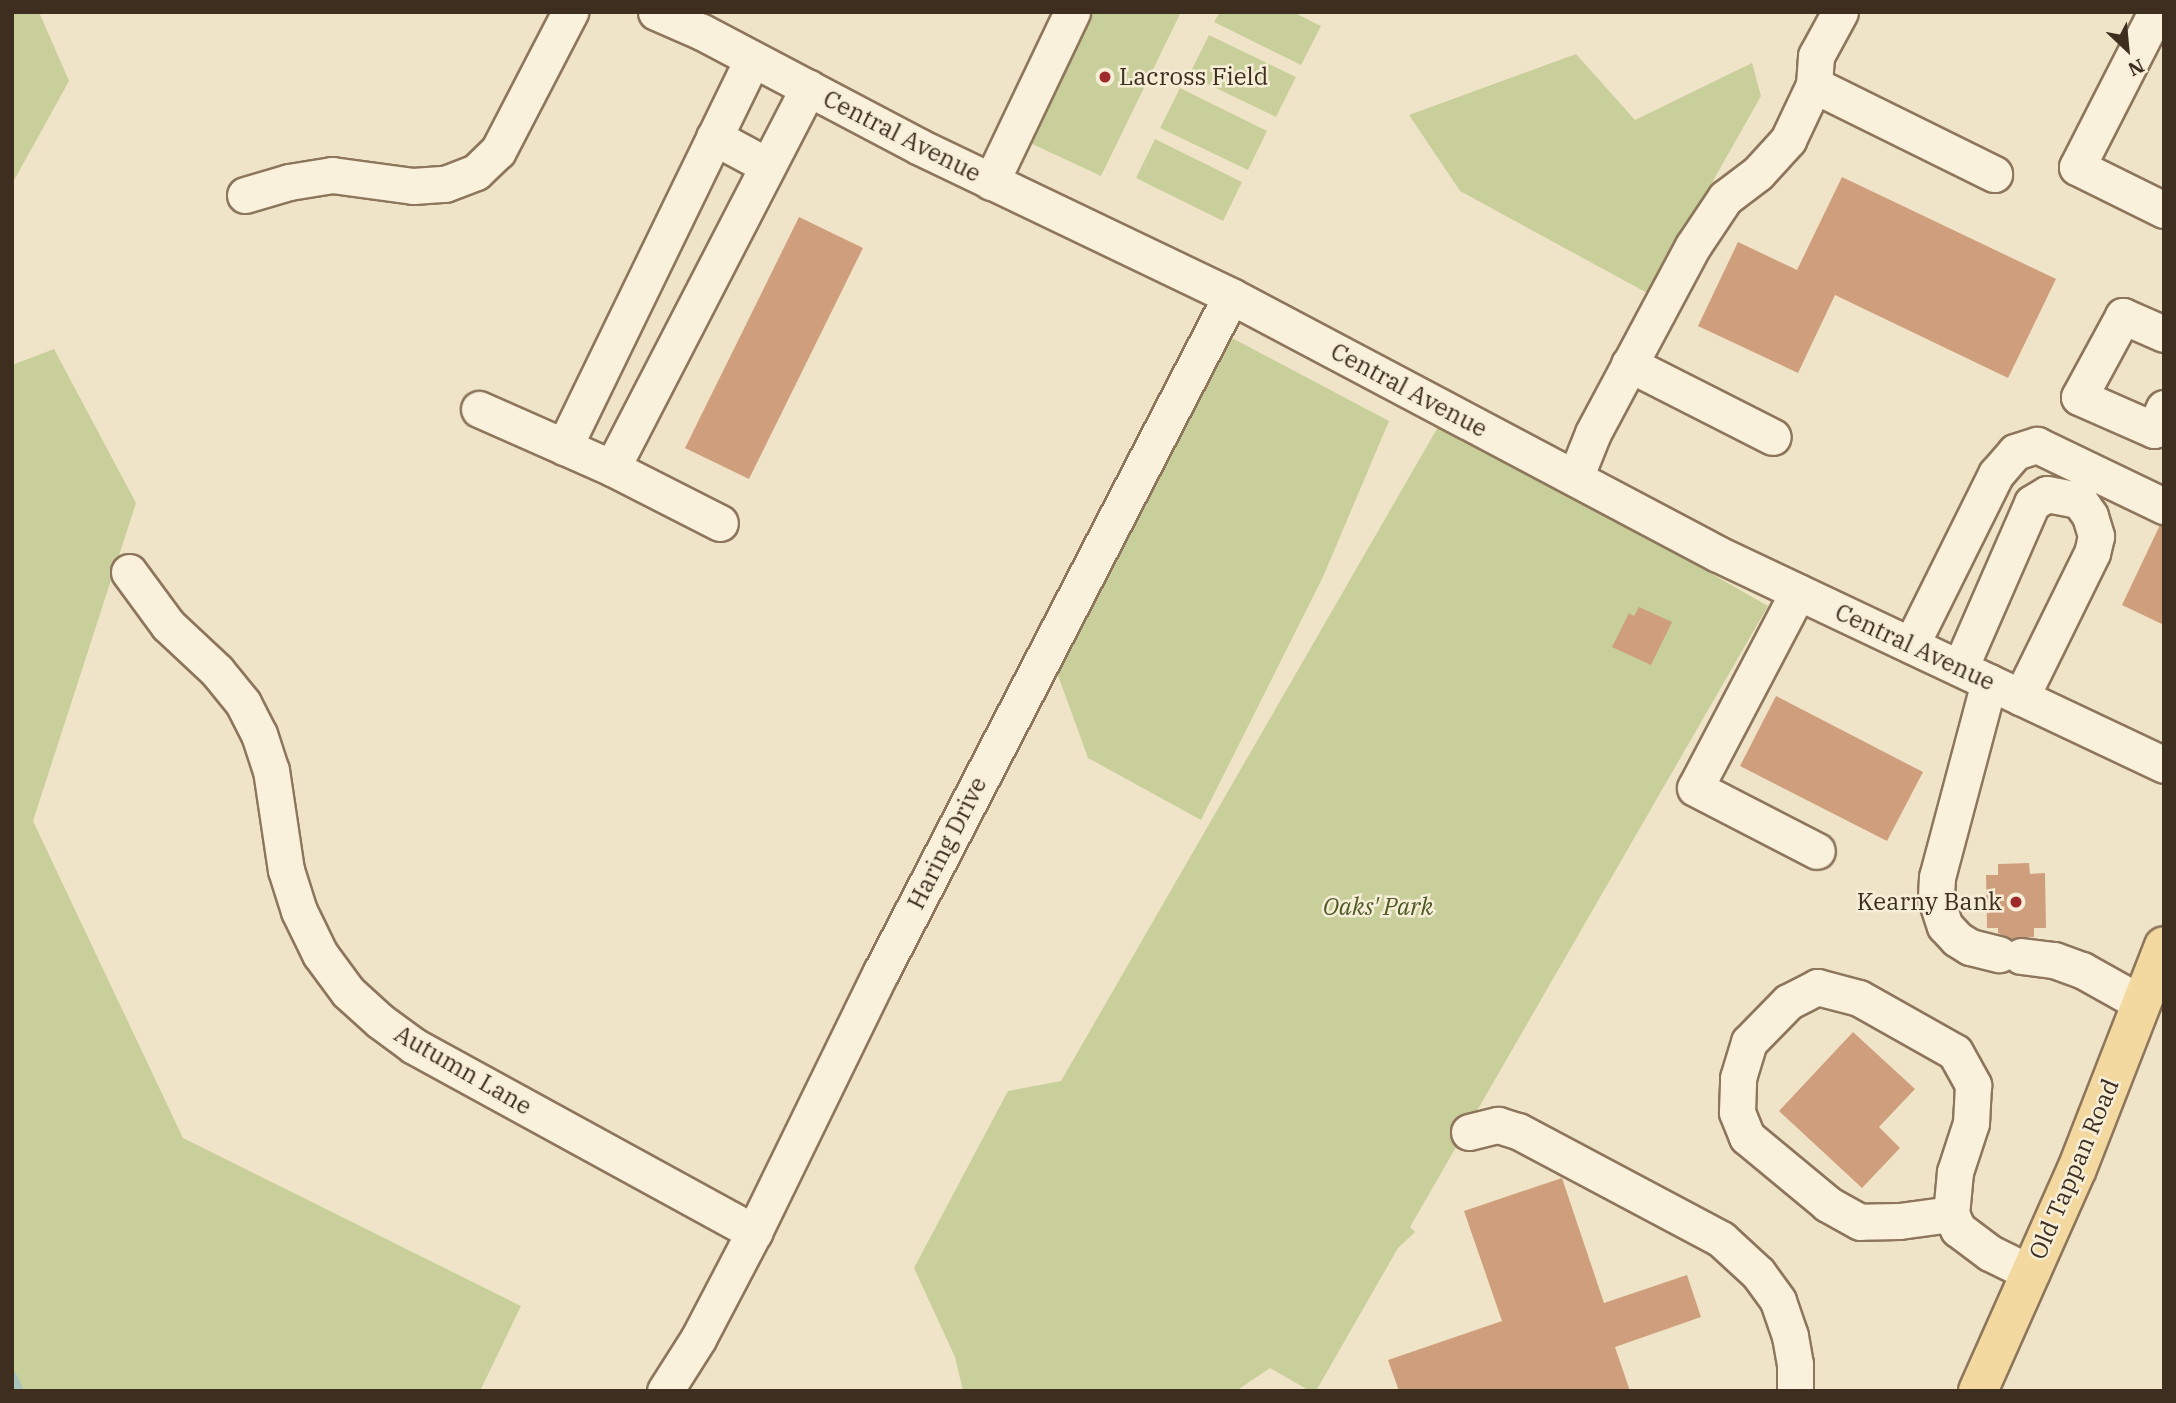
<!DOCTYPE html>
<style>
body{margin:0}
#map{position:relative;width:2176px;height:1403px;overflow:hidden;background:#f0e4c8;font-family:"IBM Plex Serif",serif}
div>[style]{position:absolute}
.green>*{inset:0;background:#c9cf9b}
.stream>*{height:9px;margin:-4.5px;padding:0 4.5px;transform-origin:4.5px;border-radius:4.5px;background:#a9c4bc}
.building>*{inset:0;background:#cf9f7d}
.roads{filter:drop-shadow(2px 0 #8d765c) drop-shadow(-2px 0 #8d765c) drop-shadow(0 2px #8d765c) drop-shadow(0 -2px #8d765c)}
.minor>*{height:35px;margin:-17.5px;padding:0 17.5px;transform-origin:17.5px;border-radius:17.5px;background:#faf1dc}
.major>*{height:38px;margin:-19px;padding:0 19px;transform-origin:19px;border-radius:19px;background:#f3d9a0}
.dots>*{width:19px;height:19px;translate:-50% -50%;box-sizing:border-box;border:4px solid #f7eed8;border-radius:50%}
span{translate:-50% -50%;white-space:nowrap;text-align:center;line-height:1.15;-webkit-text-stroke:5px #f7eed8;paint-order:stroke}
.poi-label{font-size:24px;color:#3d2e20}
.left{translate:0 -50%;text-align:left}
.right{translate:-100% -50%;text-align:right}
.street-label{font-size:24px;color:#3d2e20}
.park-label{font-size:24px;color:#4d5a26;font-style:italic}
.frame{position:absolute;inset:0;border:14px solid #3d2e20;pointer-events:none}
.north{position:absolute;left:2092px;top:14px;width:70px;height:70px;-webkit-text-stroke:5px #f7eed8;paint-order:stroke;rotate:154deg;font-size:19px;font-weight:700;line-height:28px;text-align:center;color:#3d2e20}
.north::after{content:'';display:block;margin:auto;width:24px;height:32px;background:#3d2e20;clip-path:polygon(50% 0,100% 100%,50% 72%,0 100%)}
</style>
<div id="map">
<div class="green">
<i style="clip-path:polygon(12px 12px,39px 12px,69px 81px,12px 184px)"></i>
<i style="clip-path:polygon(1092px 12px,1181px 12px,1101px 176px,1028px 142px)"></i>
<i style="clip-path:polygon(1220px 12px,1293px 12px,1321px 26px,1301px 65px,1214px 22px)"></i>
<i style="clip-path:polygon(1209px 35px,1296px 77px,1276px 117px,1189px 75px)"></i>
<i style="clip-path:polygon(1576px 54px,1635px 120px,1752px 63px,1761px 96px,1649px 294px,1460px 191px,1409px 115px)"></i>
<i style="clip-path:polygon(1180px 88px,1267px 131px,1248px 170px,1160px 128px)"></i>
<i style="clip-path:polygon(1155px 139px,1242px 182px,1223px 221px,1136px 178px)"></i>
<i style="clip-path:polygon(1232px 338px,1389px 421px,1323px 577px,1201px 820px,1088px 758px,1056px 670px)"></i>
<i style="clip-path:polygon(54px 349px,136px 503px,33px 821px,183px 1138px,521px 1306px,480px 1391px,12px 1391px,12px 365px)"></i>
<i style="clip-path:polygon(1442px 420px,1768px 606px,1410px 1227px,1415px 1232px,1398px 1248px,1316px 1391px,1310px 1391px,1270px 1368px,1236px 1391px,963px 1391px,955px 1357px,914px 1268px,1008px 1091px,1061px 1081px)"></i>
</div>
<div class="stream">
<i style="left:12px;top:1376px;width:17px;rotate:65deg"></i>
</div>
<div class="building">
<i style="clip-path:polygon(1842px 177px,2056px 279px,2008px 378px,1835px 295px,1798px 373px,1698px 326px,1738px 242px,1797px 270px)"></i>
<i style="clip-path:polygon(799px 217px,863px 248px,749px 479px,685px 448px)"></i>
<i style="clip-path:polygon(2160px 525px,2164px 526px,2164px 625px,2122px 605px)"></i>
<i style="clip-path:polygon(1639px 607px,1672px 622px,1651px 665px,1612px 647px,1629px 613px,1634px 616px)"></i>
<i style="clip-path:polygon(1776px 696px,1923px 772px,1887px 841px,1740px 766px)"></i>
<i style="clip-path:polygon(2029px 863px,2030px 874px,2045px 873px,2046px 928px,2034px 928px,2034px 937px,2012px 939px,1998px 933px,1998px 928px,1987px 928px,1986px 875px,1998px 875px,1998px 864px)"></i>
<i style="clip-path:polygon(1853px 1032px,1915px 1089px,1879px 1127px,1900px 1148px,1862px 1188px,1779px 1111px)"></i>
<i style="clip-path:polygon(1562px 1178px,1604px 1303px,1687px 1275px,1701px 1317px,1615px 1347px,1630px 1391px,1399px 1391px,1388px 1360px,1502px 1321px,1464px 1211px)"></i>
</div>
<div class="roads">
<div class="minor">
<i style="left:656px;top:12px;width:50px;rotate:23.5deg"></i>
<i style="left:702px;top:32px;width:246px;rotate:27.8deg"></i>
<i style="left:920px;top:147px;width:345px;rotate:25.6deg"></i>
<i style="left:1231px;top:296px;width:551px;rotate:27.91deg"></i>
<i style="left:1718px;top:554px;width:493px;rotate:25.3deg"></i>
<i style="left:2156px;top:12px;width:174px;rotate:117deg"></i>
<i style="left:2077px;top:167px;width:97px;rotate:26.3deg"></i>
<i style="left:1814px;top:85px;width:29px;rotate:-86deg"></i>
<i style="left:1816px;top:56px;width:50px;rotate:-61.4deg"></i>
<i style="left:714px;top:137px;width:61px;rotate:28.2deg"></i>
<i style="left:991px;top:182px;width:188px;rotate:-64.5deg"></i>
<i style="left:245px;top:195px;width:46px;rotate:-16.5deg"></i>
<i style="left:289px;top:182px;width:44px;rotate:-9.2deg"></i>
<i style="left:332px;top:175px;width:82px;rotate:7.7deg"></i>
<i style="left:413px;top:186px;width:32px;rotate:-4deg"></i>
<i style="left:445px;top:184px;width:33px;rotate:-21deg"></i>
<i style="left:476px;top:172px;width:30px;rotate:-44deg"></i>
<i style="left:498px;top:151px;width:157px;rotate:-62.6deg"></i>
<i style="left:2164px;top:334px;width:45px;rotate:-156.3deg"></i>
<i style="left:2123px;top:316px;width:92px;rotate:118.5deg"></i>
<i style="left:2079px;top:397px;width:82px;rotate:23.7deg"></i>
<i style="left:2154px;top:430px;width:24px;rotate:-66deg"></i>
<i style="left:1629px;top:364px;width:161px;rotate:26.9deg"></i>
<i style="left:479px;top:409px;width:145px;rotate:23.9deg"></i>
<i style="left:612px;top:468px;width:121px;rotate:27deg"></i>
<i style="left:564px;top:447px;width:431px;rotate:-64.1deg"></i>
<i style="left:612px;top:468px;width:428px;rotate:-62.7deg"></i>
<i style="left:1575px;top:478px;width:48px;rotate:-68.2deg"></i>
<i style="left:1593px;top:433px;width:212px;rotate:-61.9deg"></i>
<i style="left:1693px;top:246px;width:58px;rotate:-56.3deg"></i>
<i style="left:1725px;top:198px;width:41px;rotate:-37.1deg"></i>
<i style="left:1758px;top:173px;width:45px;rotate:-47.7deg"></i>
<i style="left:1788px;top:140px;width:61px;rotate:-64.7deg"></i>
<i style="left:1814px;top:85px;width:201px;rotate:26.3deg"></i>
<i style="left:129px;top:572px;width:66px;rotate:53.7deg"></i>
<i style="left:168px;top:625px;width:67px;rotate:43.2deg"></i>
<i style="left:217px;top:671px;width:41px;rotate:50.9deg"></i>
<i style="left:243px;top:703px;width:35px;rotate:63deg"></i>
<i style="left:259px;top:734px;width:38px;rotate:72deg"></i>
<i style="left:271px;top:770px;width:101px;rotate:81.5deg"></i>
<i style="left:286px;top:870px;width:43px;rotate:72.4deg"></i>
<i style="left:299px;top:911px;width:48px;rotate:64deg"></i>
<i style="left:320px;top:954px;width:47px;rotate:53.6deg"></i>
<i style="left:348px;top:992px;width:43px;rotate:42.2deg"></i>
<i style="left:380px;top:1021px;width:42px;rotate:36.3deg"></i>
<i style="left:414px;top:1046px;width:388px;rotate:28.7deg"></i>
<i style="left:1798px;top:592px;width:221px;rotate:117.7deg"></i>
<i style="left:1695px;top:788px;width:137px;rotate:27.3deg"></i>
<i style="left:1911px;top:645px;width:191px;rotate:-63.6deg"></i>
<i style="left:1996px;top:474px;width:29px;rotate:-49deg"></i>
<i style="left:2015px;top:452px;width:23px;rotate:-18deg"></i>
<i style="left:2037px;top:445px;width:141px;rotate:25.7deg"></i>
<i style="left:1960px;top:668px;width:180px;rotate:-66.4deg"></i>
<i style="left:2032px;top:503px;width:17px;rotate:-31deg"></i>
<i style="left:2047px;top:494px;width:33px;rotate:11deg"></i>
<i style="left:2079px;top:500px;width:19px;rotate:55deg"></i>
<i style="left:2090px;top:516px;width:21px;rotate:73deg"></i>
<i style="left:2096px;top:536px;width:17px;rotate:103deg"></i>
<i style="left:2092px;top:553px;width:161px;rotate:116.2deg"></i>
<i style="left:1989px;top:682px;width:202px;rotate:104.9deg"></i>
<i style="left:1937px;top:877px;width:22px;rotate:93deg"></i>
<i style="left:1936px;top:899px;width:28px;rotate:72deg"></i>
<i style="left:1945px;top:926px;width:18px;rotate:47deg"></i>
<i style="left:1957px;top:939px;width:15px;rotate:32deg"></i>
<i style="left:1970px;top:947px;width:30px;rotate:14deg"></i>
<i style="left:2021px;top:956px;width:33px;rotate:7deg"></i>
<i style="left:2054px;top:960px;width:30px;rotate:20deg"></i>
<i style="left:2082px;top:970px;width:68px;rotate:29.2deg"></i>
<i style="left:1469px;top:1132px;width:30px;rotate:-14deg"></i>
<i style="left:1498px;top:1125px;width:21px;rotate:17deg"></i>
<i style="left:1518px;top:1131px;width:230px;rotate:28deg"></i>
<i style="left:1721px;top:1239px;width:50px;rotate:42.6deg"></i>
<i style="left:1758px;top:1273px;width:34px;rotate:54deg"></i>
<i style="left:1778px;top:1301px;width:37px;rotate:71deg"></i>
<i style="left:1790px;top:1336px;width:28px;rotate:80deg"></i>
<i style="left:1795px;top:1364px;width:27px;rotate:90deg"></i>
<i style="left:1951px;top:1214px;width:52px;rotate:172.3deg"></i>
<i style="left:1899px;top:1221px;width:39px;rotate:179deg"></i>
<i style="left:1860px;top:1222px;width:37px;rotate:-151deg"></i>
<i style="left:1828px;top:1204px;width:105px;rotate:-140.4deg"></i>
<i style="left:1747px;top:1137px;width:27px;rotate:-112deg"></i>
<i style="left:1737px;top:1112px;width:34px;rotate:-88deg"></i>
<i style="left:1738px;top:1078px;width:38px;rotate:-73deg"></i>
<i style="left:1749px;top:1042px;width:56px;rotate:-45.7deg"></i>
<i style="left:1788px;top:1002px;width:33px;rotate:-27deg"></i>
<i style="left:1817px;top:987px;width:43px;rotate:14.7deg"></i>
<i style="left:1859px;top:998px;width:110px;rotate:29.4deg"></i>
<i style="left:1955px;top:1052px;width:38px;rotate:61deg"></i>
<i style="left:1973px;top:1085px;width:38px;rotate:93deg"></i>
<i style="left:1971px;top:1123px;width:52px;rotate:108.1deg"></i>
<i style="left:1955px;top:1172px;width:42px;rotate:95.4deg"></i>
<i style="left:1951px;top:1214px;width:17px;rotate:65deg"></i>
<i style="left:1958px;top:1229px;width:40px;rotate:37deg"></i>
<i style="left:1990px;top:1253px;width:46px;rotate:26deg"></i>
<i style="left:665px;top:1391px;width:62px;rotate:-57.6deg"></i>
<i style="left:698px;top:1339px;width:121px;rotate:-62.4deg"></i>
<i style="left:754px;top:1232px;width:289px;rotate:-64deg"></i>
<i style="left:881px;top:972px;width:761px;rotate:-62.63deg"></i>
</div>
<div class="major">
<i style="left:1978px;top:1391px;width:243px;rotate:-66deg"></i>
<i style="left:2077px;top:1169px;width:239px;rotate:-68.7deg"></i>
</div>
</div>
<div class="dots">
<i style="left:1105px;top:77px;background:#9e2a2b"></i>
<i style="left:2016px;top:902px;background:#9e2a2b"></i>
</div>
<div class="poi-label">
<span class="left" style="left:1119px;top:77px">Lacross Field</span>
<span class="right" style="left:2002px;top:902px">Kearny Bank</span>
</div>
<div class="street-label">
<span style="left:902px;top:136px;rotate:27deg">Central Avenue</span>
<span style="left:1409px;top:390px;rotate:28deg">Central Avenue</span>
<span style="left:1915px;top:647px;rotate:25deg">Central Avenue</span>
<span style="left:947px;top:843px;rotate:-63deg">Haring Drive</span>
<span style="left:463px;top:1070px;rotate:30deg">Autumn Lane</span>
<span style="left:2074px;top:1169px;rotate:-67deg">Old Tappan Road</span>
</div>
<div class="park-label">
<span style="left:1378px;top:907px">Oaks' Park</span>
</div>
<div class="frame"></div>
<div class="north">N</div>
</div>
